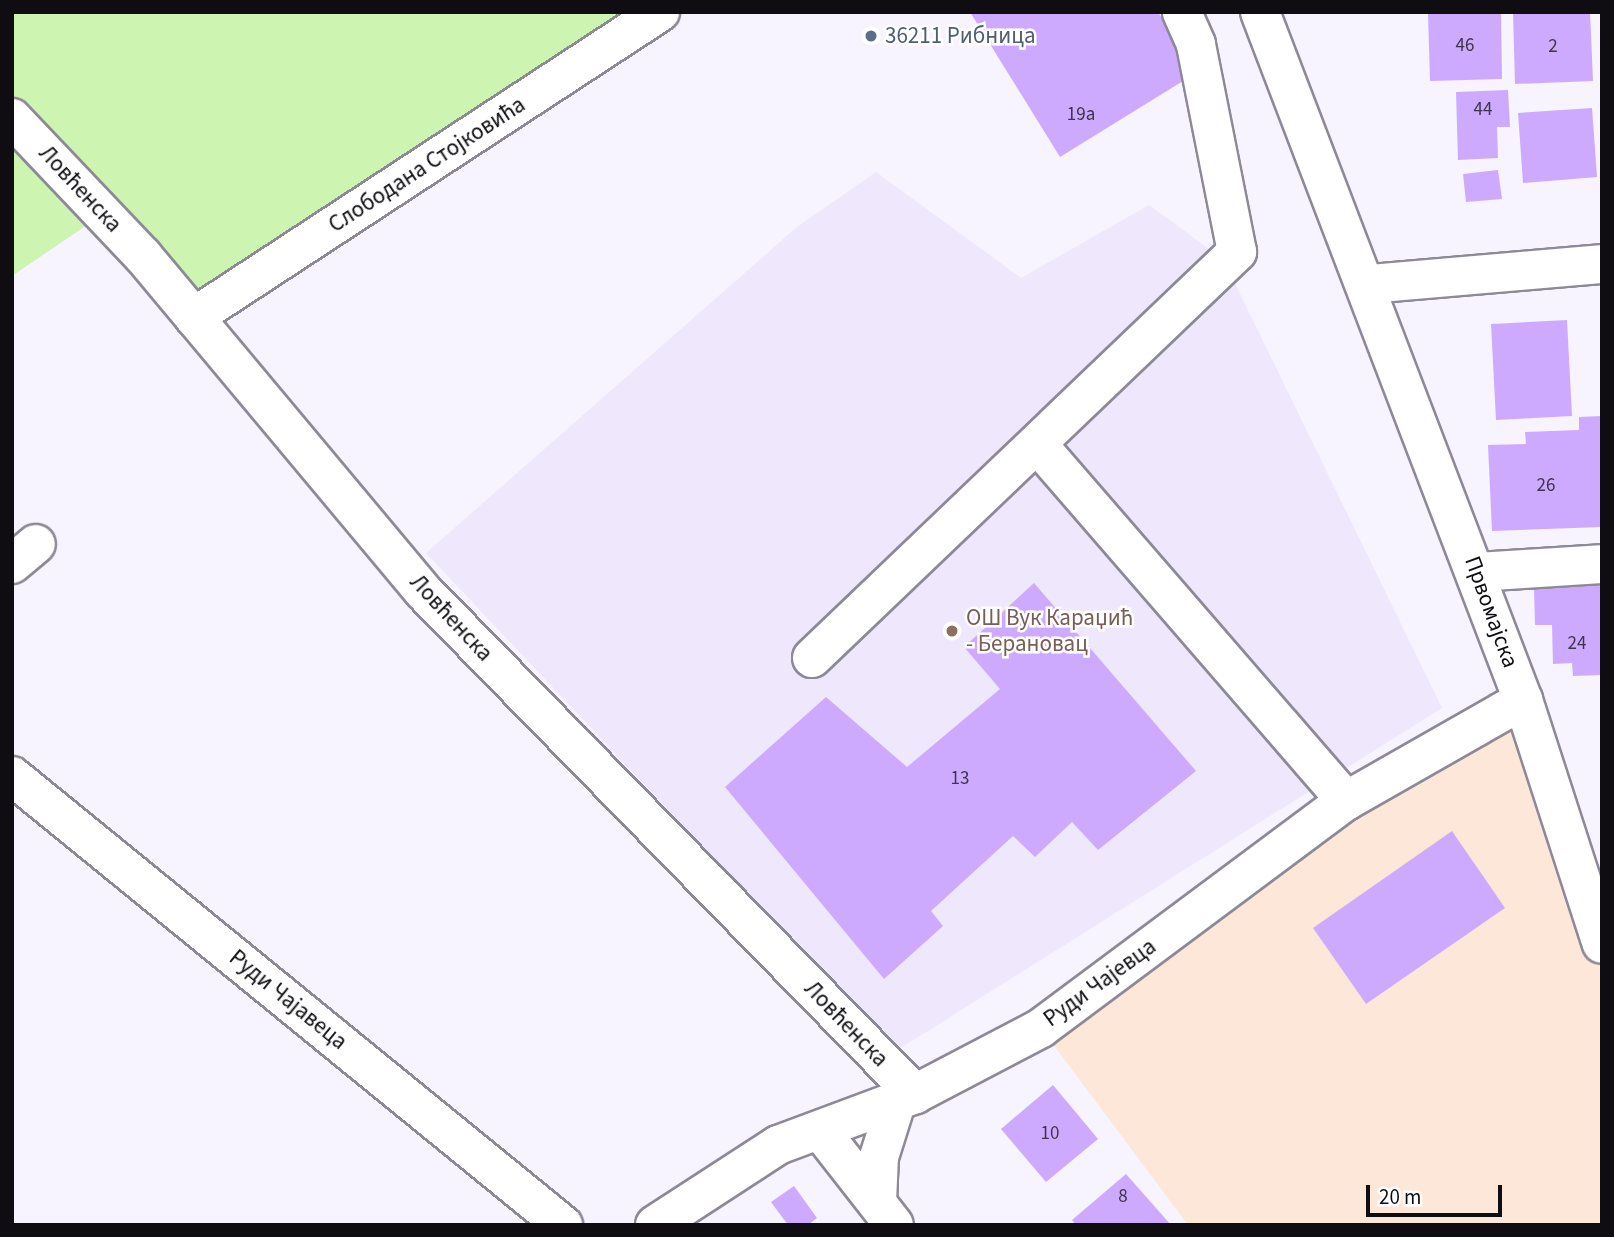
<!DOCTYPE html>
<meta charset="utf-8">
<style>
body{margin:0}
#map{position:relative;width:1614px;height:1237px;overflow:hidden;background:#f7f3ff;font-family:"Source Sans 3",sans-serif}
div>[style]{position:absolute}
.built>*{inset:0;background:#efe7fc}
.industrial>*{inset:0;background:#fce7d8}
.green>*{inset:0;background:#cdf4b0}
.building>*{inset:0;background:#ceaaff}
.roads{filter:drop-shadow(2px 0 #8e8997) drop-shadow(-2px 0 #8e8997) drop-shadow(0 2px #8e8997) drop-shadow(0 -2px #8e8997)}
.minor>*{height:38px;margin:-19px;padding:0 19px;transform-origin:19px;border-radius:19px;background:#fff}
.major>*{height:38px;margin:-19px;padding:0 19px;transform-origin:19px;border-radius:19px;background:#fff}
.dots>*{width:19px;height:19px;translate:-50% -50%;box-sizing:border-box;border:4px solid #fff;border-radius:50%}
span{translate:-50% -50%;white-space:nowrap;text-align:center;line-height:1.15;-webkit-text-stroke:5px #fff;paint-order:stroke}
.number-label{font-size:19px;color:#3f344c}
.number-label span{-webkit-text-stroke-width:0}
.service-label{font-size:23px;color:#4e5e75}
.left{translate:0 -50%;text-align:left}
.street-label{font-size:23px;color:#0f0d11}
.education-label{font-size:23px;color:#785e54}
.frame{position:absolute;inset:0;border:14px solid #0f0d11;pointer-events:none}
.scale{position:absolute;left:1366px;top:1185px;width:136px;height:32px;box-sizing:border-box;border:4px solid #0f0d11;border-top:0;padding-left:9px;font-size:21px;line-height:24px;white-space:nowrap;color:#0f0d11;-webkit-text-stroke:5px #fff;paint-order:stroke}
</style>
<div id="map">
<div class="built">
<i style="clip-path:polygon(876px 172px,1021px 278px,1149px 205px,1223px 259px,1442px 708px,896px 1051px,426px 553px,797px 227px)"></i>
</div>
<div class="industrial">
<i style="clip-path:polygon(1523px 700px,1602px 944px,1602px 1225px,1188px 1225px,1041px 1028px)"></i>
</div>
<div class="green">
<i style="clip-path:polygon(12px 12px,660px 12px,194px 317px,103px 214px,12px 276px)"></i>
</div>
<div class="building">
<i style="clip-path:polygon(970px 12px,1158px 12px,1196px 73px,1060px 157px)"></i>
<i style="clip-path:polygon(1501px 12px,1502px 79px,1430px 81px,1428px 14px)"></i>
<i style="clip-path:polygon(1513px 12px,1590px 12px,1593px 81px,1515px 84px)"></i>
<i style="clip-path:polygon(1508px 90px,1510px 127px,1497px 127px,1498px 158px,1458px 160px,1456px 92px)"></i>
<i style="clip-path:polygon(1592px 108px,1597px 177px,1523px 183px,1518px 113px)"></i>
<i style="clip-path:polygon(1498px 170px,1502px 199px,1466px 202px,1463px 174px)"></i>
<i style="clip-path:polygon(1567px 320px,1572px 416px,1496px 420px,1491px 324px)"></i>
<i style="clip-path:polygon(1602px 416px,1602px 527px,1492px 531px,1488px 445px,1526px 444px,1525px 432px,1579px 430px,1579px 417px)"></i>
<i style="clip-path:polygon(1034px 583px,1196px 771px,1098px 850px,1072px 822px,1035px 857px,1013px 836px,931px 911px,943px 926px,884px 979px,725px 787px,826px 697px,907px 767px,1000px 689px,964px 647px)"></i>
<i style="clip-path:polygon(1602px 585px,1602px 675px,1573px 676px,1572px 663px,1553px 664px,1552px 625px,1535px 625px,1534px 587px)"></i>
<i style="clip-path:polygon(1452px 831px,1505px 908px,1366px 1004px,1313px 928px)"></i>
<i style="clip-path:polygon(1053px 1085px,1098px 1139px,1046px 1182px,1001px 1129px)"></i>
<i style="clip-path:polygon(1126px 1174px,1171px 1225px,1076px 1225px,1072px 1220px)"></i>
<i style="clip-path:polygon(794px 1186px,817px 1218px,808px 1225px,788px 1225px,771px 1202px)"></i>
</div>
<div class="roads">
<div class="minor">
<i style="left:12px;top:118px;width:190px;rotate:46.5deg"></i>
<i style="left:143px;top:256px;width:437px;rotate:50.1deg"></i>
<i style="left:423px;top:591px;width:704px;rotate:45.63deg"></i>
<i style="left:1369px;top:284px;width:234px;rotate:-4.9deg"></i>
<i style="left:194px;top:317px;width:557px;rotate:-33.21deg"></i>
<i style="left:1038px;top:445px;width:471px;rotate:49.1deg"></i>
<i style="left:12px;top:564px;width:31px;rotate:-40deg"></i>
<i style="left:1476px;top:572px;width:126px;rotate:-3.6deg"></i>
<i style="left:812px;top:658px;width:588px;rotate:-43.69deg"></i>
<i style="left:1237px;top:252px;width:212px;rotate:-101.2deg"></i>
<i style="left:1196px;top:44px;width:35px;rotate:-114deg"></i>
<i style="left:12px;top:776px;width:711px;rotate:39.18deg"></i>
<i style="left:823px;top:1134px;width:115px;rotate:52deg"></i>
<i style="left:877px;top:1202px;width:45px;rotate:-87.5deg"></i>
<i style="left:879px;top:1157px;width:57px;rotate:-72.5deg"></i>
<i style="left:655px;top:1225px;width:147px;rotate:-33deg"></i>
<i style="left:778px;top:1145px;width:146px;rotate:-20.4deg"></i>
<i style="left:915px;top:1094px;width:142px;rotate:-27.6deg"></i>
<i style="left:1041px;top:1028px;width:380px;rotate:-36.7deg"></i>
<i style="left:1346px;top:801px;width:204px;rotate:-29.7deg"></i>
</div>
<div class="major">
<i style="left:1260px;top:12px;width:737px;rotate:69.08deg"></i>
<i style="left:1523px;top:700px;width:256px;rotate:72.1deg"></i>
</div>
</div>
<div class="dots">
<i style="left:871px;top:36px;background:#5c6f8a"></i>
<i style="left:952px;top:631px;background:#8d6e63"></i>
</div>
<div class="number-label">
<span style="left:1465px;top:46px">46</span>
<span style="left:1553px;top:47px">2</span>
<span style="left:1483px;top:110px">44</span>
<span style="left:1081px;top:115px">19a</span>
<span style="left:1546px;top:486px">26</span>
<span style="left:1577px;top:644px">24</span>
<span style="left:960px;top:779px">13</span>
<span style="left:1050px;top:1134px">10</span>
<span style="left:1123px;top:1197px">8</span>
</div>
<div class="service-label">
<span class="left" style="left:885px;top:36px">36211 Рибница</span>
</div>
<div class="street-label">
<span style="left:427px;top:165px;rotate:-33deg">Слободана Стојковића</span>
<span style="left:80px;top:189px;rotate:47deg">Ловћенска</span>
<span style="left:1491px;top:612px;rotate:70deg">Првомајска</span>
<span style="left:451px;top:618px;rotate:47deg">Ловћенска</span>
<span style="left:1100px;top:983px;rotate:-36deg">Руди Чајевца</span>
<span style="left:288px;top:1000px;rotate:39deg">Руди Чајавеца</span>
<span style="left:846px;top:1024px;rotate:46deg">Ловћенска</span>
</div>
<div class="education-label">
<span class="left" style="left:966px;top:631px">ОШ Вук Караџић<br>- Берановац</span>
</div>
<div class="frame"></div>
<div class="scale">20 m</div>
</div>
